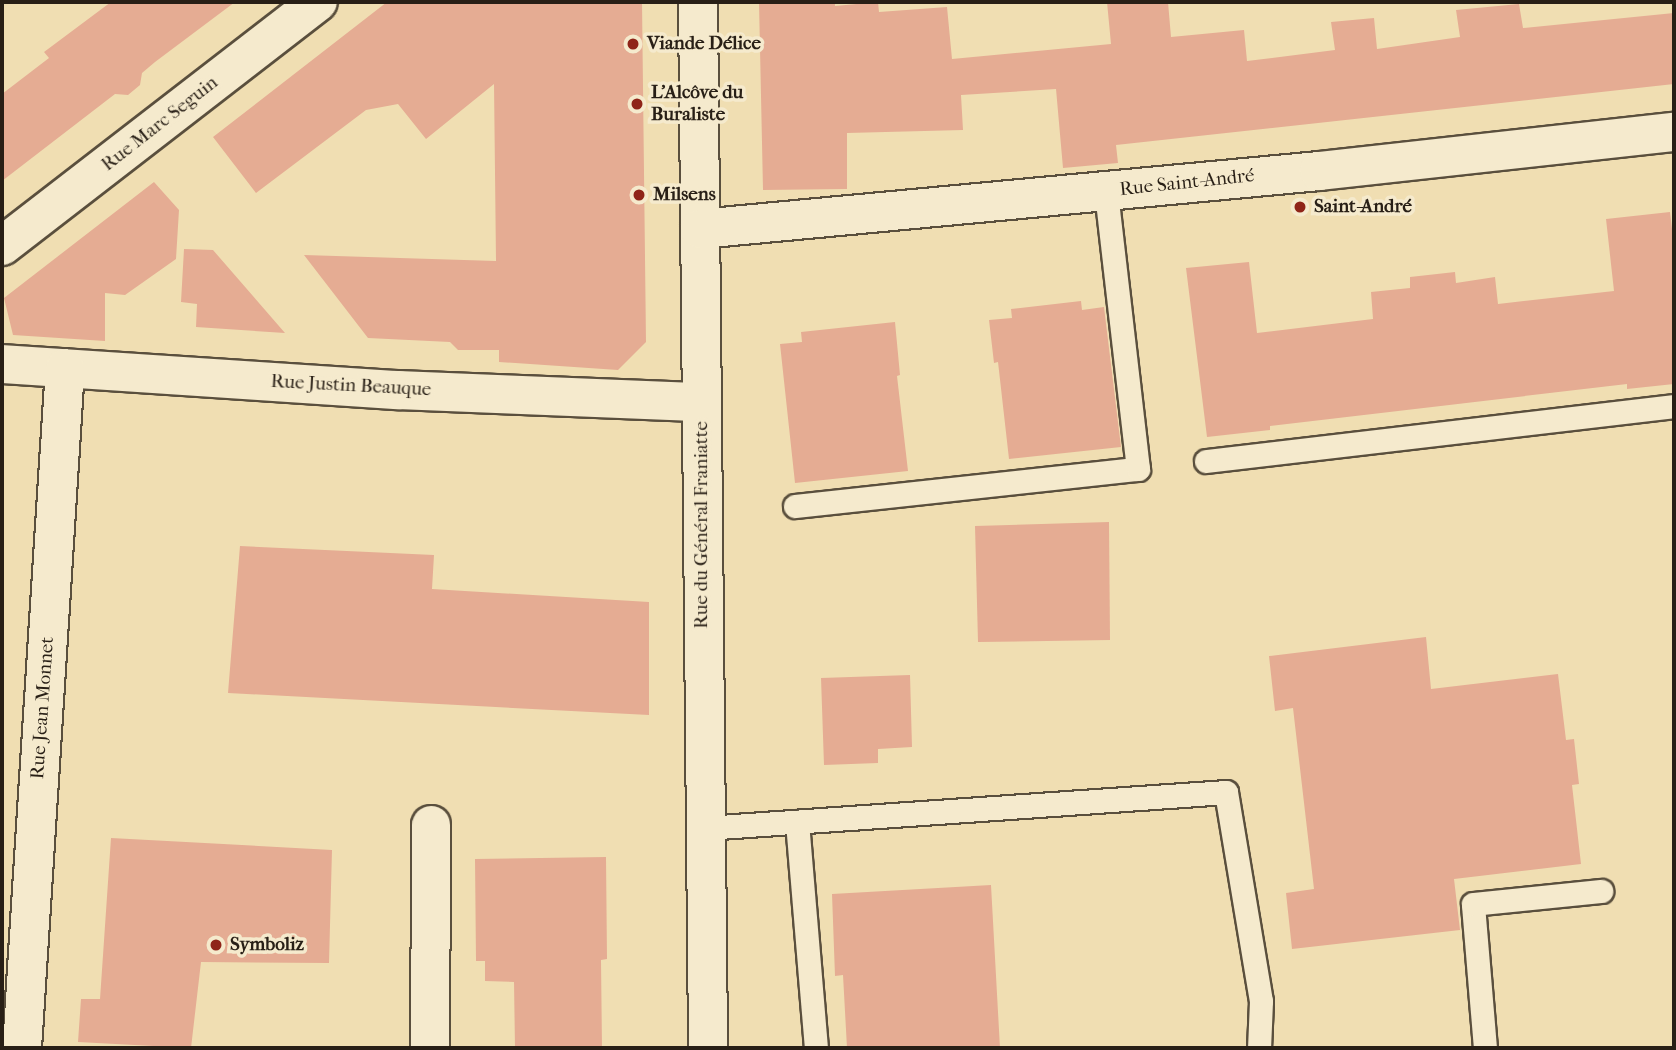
<!DOCTYPE html>
<meta charset="utf-8">
<style>
body{margin:0}
#map{position:relative;width:1676px;height:1050px;overflow:hidden;background:#f0deb2;font-family:"IM FELL French Canon",serif}
div>[style]{position:absolute}
.building>*{inset:0;background:#e5ac93}
.roads{filter:drop-shadow(2px 0 #5a4f3d) drop-shadow(-2px 0 #5a4f3d) drop-shadow(0 2px #5a4f3d) drop-shadow(0 -2px #5a4f3d)}
.lane>*{height:23px;margin:-11.5px;padding:0 11.5px;transform-origin:11.5px;border-radius:11.5px;background:#f5eacd}
.street>*{height:38px;margin:-19px;padding:0 19px;transform-origin:19px;border-radius:19px;background:#f5eacd}
.secondary>*{height:38px;margin:-19px;padding:0 19px;transform-origin:19px;border-radius:19px;background:#f5eacd}
.dots>*{width:19px;height:19px;translate:-50% -50%;box-sizing:border-box;border:4px solid #f5eacd;border-radius:50%}
span{translate:-50% -50%;white-space:nowrap;text-align:center;line-height:1.15;-webkit-text-stroke:7px #f5eacd;paint-order:stroke}
.poi-label{font-size:19px;color:#281f16;font-weight:700}
.left{translate:0 -50%;text-align:left}
.street-label{font-size:19px;color:#281f16}
.frame{position:absolute;inset:0;border:4px solid #281f16;pointer-events:none}
</style>
<div id="map">
<div class="building">
<i style="clip-path:polygon(111px 2px,235px 2px,155px 62px,142px 73px,140px 85px,128px 95px,115px 94px,2px 181px,2px 94px,49px 58px,44px 52px)"></i>
<i style="clip-path:polygon(387px 2px,642px 2px,646px 342px,618px 370px,499px 362px,499px 350px,458px 350px,450px 342px,368px 338px,304px 255px,496px 261px,494px 84px,426px 139px,398px 104px,366px 110px,256px 193px,213px 137px)"></i>
<i style="clip-path:polygon(759px 2px,835px 2px,835px 6px,878px 2px,879px 12px,947px 7px,952px 59px,1111px 44px,1107px 2px,1168px 2px,1171px 37px,1244px 30px,1247px 61px,1335px 50px,1331px 22px,1374px 18px,1377px 49px,1460px 37px,1456px 10px,1519px 4px,1523px 28px,1674px 13px,1674px 84px,1116px 145px,1118px 163px,1063px 168px,1056px 89px,961px 95px,963px 130px,847px 133px,847px 189px,763px 190px)"></i>
<i style="clip-path:polygon(154px 182px,179px 210px,176px 259px,125px 295px,105px 293px,105px 341px,13px 335px,4px 298px)"></i>
<i style="clip-path:polygon(1670px 212px,1674px 246px,1674px 384px,1627px 389px,1627px 384px,1270px 426px,1270px 430px,1207px 437px,1186px 268px,1249px 262px,1257px 333px,1373px 319px,1371px 292px,1410px 288px,1410px 277px,1455px 272px,1456px 283px,1495px 277px,1498px 304px,1614px 291px,1606px 219px)"></i>
<i style="clip-path:polygon(184px 249px,213px 250px,285px 333px,196px 327px,197px 304px,181px 302px)"></i>
<i style="clip-path:polygon(1081px 301px,1082px 310px,1104px 307px,1121px 447px,1009px 459px,998px 362px,994px 363px,989px 320px,1012px 318px,1011px 309px)"></i>
<i style="clip-path:polygon(895px 322px,900px 375px,897px 376px,908px 471px,795px 483px,780px 344px,802px 342px,801px 332px)"></i>
<i style="clip-path:polygon(1109px 522px,1110px 640px,978px 642px,975px 526px)"></i>
<i style="clip-path:polygon(240px 546px,434px 555px,432px 589px,649px 602px,649px 715px,228px 693px)"></i>
<i style="clip-path:polygon(1426px 637px,1431px 689px,1558px 674px,1566px 740px,1574px 739px,1579px 784px,1572px 785px,1581px 864px,1454px 879px,1460px 930px,1292px 949px,1286px 893px,1314px 889px,1293px 708px,1275px 711px,1269px 656px)"></i>
<i style="clip-path:polygon(910px 675px,912px 747px,878px 749px,878px 763px,824px 765px,821px 678px)"></i>
<i style="clip-path:polygon(111px 838px,332px 850px,329px 963px,201px 962px,191px 1048px,78px 1042px,81px 999px,100px 999px)"></i>
<i style="clip-path:polygon(606px 857px,607px 959px,601px 960px,602px 1048px,515px 1048px,514px 982px,485px 981px,485px 961px,476px 961px,475px 859px)"></i>
<i style="clip-path:polygon(991px 885px,1000px 1048px,847px 1048px,843px 975px,835px 976px,832px 894px)"></i>
</div>
<div class="roads">
<div class="lane">
<i style="left:1206px;top:461px;width:471px;rotate:-6.7deg"></i>
<i style="left:795px;top:506px;width:345px;rotate:-6.2deg"></i>
<i style="left:1138px;top:469px;width:280px;rotate:-96.6deg"></i>
<i style="left:797px;top:822px;width:227px;rotate:85.2deg"></i>
<i style="left:705px;top:828px;width:522px;rotate:-3.95deg"></i>
<i style="left:1226px;top:792px;width:212px;rotate:80.5deg"></i>
<i style="left:1261px;top:1001px;width:47px;rotate:92.4deg"></i>
<i style="left:1485px;top:1048px;width:144px;rotate:-94.8deg"></i>
<i style="left:1473px;top:904px;width:129px;rotate:-5.8deg"></i>
</div>
<div class="street">
<i style="left:2px;top:246px;width:399px;rotate:-37.7deg"></i>
<i style="left:2px;top:364px;width:397px;rotate:3.8deg"></i>
<i style="left:398px;top:390px;width:303px;rotate:2.3deg"></i>
<i style="left:22px;top:1048px;width:681px;rotate:-86.38deg"></i>
<i style="left:430px;top:1048px;width:223px;rotate:-89.7deg"></i>
</div>
<div class="secondary">
<i style="left:698px;top:2px;width:1046px;rotate:89.45deg"></i>
<i style="left:700px;top:229px;width:622px;rotate:-5.35deg"></i>
<i style="left:1319px;top:171px;width:357px;rotate:-6.3deg"></i>
</div>
</div>
<div class="dots">
<i style="left:633px;top:44px;background:#8f2418"></i>
<i style="left:637px;top:104px;background:#8f2418"></i>
<i style="left:639px;top:195px;background:#8f2418"></i>
<i style="left:1300px;top:207px;background:#8f2418"></i>
<i style="left:216px;top:945px;background:#8f2418"></i>
</div>
<div class="poi-label">
<span class="left" style="left:647px;top:44px">Viande Délice</span>
<span class="left" style="left:651px;top:104px">L'Alcôve du<br>Buraliste</span>
<span class="left" style="left:653px;top:195px">Milsens</span>
<span class="left" style="left:1314px;top:207px">Saint-André</span>
<span class="left" style="left:230px;top:945px">Symboliz</span>
</div>
<div class="street-label">
<span style="left:160px;top:124px;rotate:-38deg">Rue Marc Seguin</span>
<span style="left:1187px;top:183px;rotate:-6deg">Rue Saint-André</span>
<span style="left:351px;top:386px;rotate:3deg">Rue Justin Beauque</span>
<span style="left:702px;top:525px;rotate:-90deg">Rue du Général Franiatte</span>
<span style="left:43px;top:708px;rotate:-86deg">Rue Jean Monnet</span>
</div>
<div class="frame"></div>
</div>
